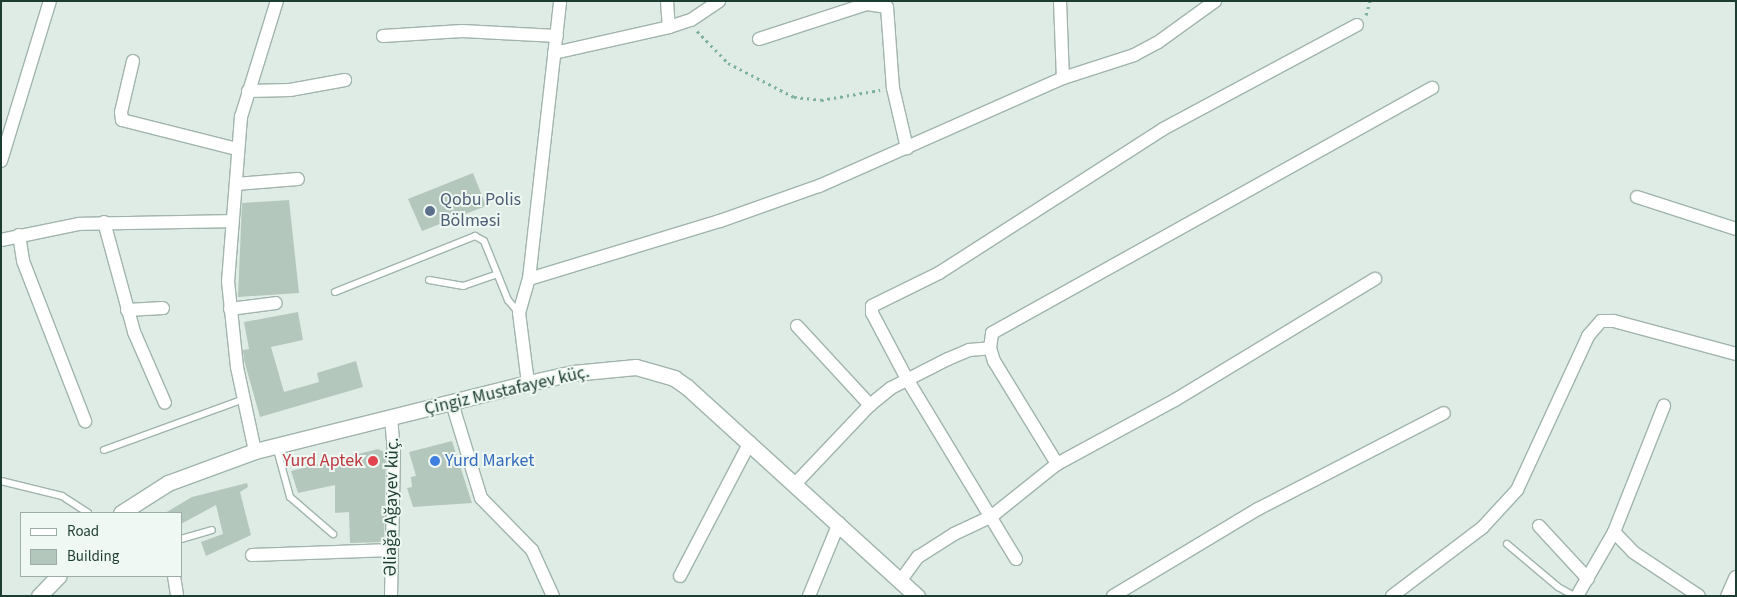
<!DOCTYPE html>
<meta charset="utf-8">
<style>
body{margin:0}
#map{position:relative;width:1737px;height:597px;overflow:hidden;background:#dfece5;font-family:"Source Sans 3",sans-serif}
div>[style]{position:absolute}
.building>*{inset:0;background:#b4c7bd}
.path>*{height:3px;margin-top:-1.5px;transform-origin:0;background:repeating-linear-gradient(90deg,#7cb29c 0 2.5px,transparent 0 6.5px)}
.roads{filter:drop-shadow(1px 0 #a1b4ac) drop-shadow(-1px 0 #a1b4ac) drop-shadow(0 1px #a1b4ac) drop-shadow(0 -1px #a1b4ac)}
.lane>*{height:6px;margin:-3px;padding:0 3px;transform-origin:3px;border-radius:3px;background:#fff}
.street>*{height:12px;margin:-6px;padding:0 6px;transform-origin:6px;border-radius:6px;background:#fff}
.secondary>*{height:15px;margin:-7.5px;padding:0 7.5px;transform-origin:7.5px;border-radius:7.5px;background:#fff}
.dots>*{width:14px;height:14px;translate:-50% -50%;box-sizing:border-box;border:2px solid #eff8f3;border-radius:50%}
span{translate:-50% -50%;white-space:nowrap;text-align:center;line-height:1.15;-webkit-text-stroke:4px #eff8f3;paint-order:stroke}
.service-label{font-size:18px;color:#4e5e75}
.left{translate:0 -50%;text-align:left}
.street-label{font-size:18px;color:#1e3d32}
.health-label{font-size:18px;color:#be3a42}
.right{translate:-100% -50%;text-align:right}
.shop-label{font-size:18px;color:#366cbe}
.frame{position:absolute;inset:0;border:2px solid #1e3d32;pointer-events:none}
.legend{position:absolute;left:20px;top:512px;width:162px;height:65px;box-sizing:border-box;background:#eff8f3;border:1px solid #9bada6;margin:0;padding:6px 9px;list-style:none;font-size:15px;color:#1e3d32}
.legend li{display:flex;align-items:center;gap:10px;height:25px}
.legend b{width:25px;border:1px solid #9bada6}
</style>
<div id="map">
<div class="building">
<i style="clip-path:polygon(473px 173px,486px 206px,422px 231px,408px 199px)"></i>
<i style="clip-path:polygon(289px 200px,299px 293px,238px 297px,242px 203px)"></i>
<i style="clip-path:polygon(298px 312px,303px 340px,271px 347px,284px 392px,319px 382px,317px 373px,356px 361px,363px 387px,260px 417px,244px 360px,243px 350px,249px 349px,244px 322px)"></i>
<i style="clip-path:polygon(452px 441px,472px 503px,413px 507px,407px 488px,412px 487px,411px 477px,416px 476px,409px 452px)"></i>
<i style="clip-path:polygon(378px 449px,386px 453px,384px 542px,350px 543px,349px 512px,335px 513px,335px 485px,298px 493px,291px 471px)"></i>
<i style="clip-path:polygon(247px 483px,248px 487px,240px 492px,251px 535px,206px 556px,201px 542px,223px 534px,216px 505px,181px 524px,181px 513px,165px 513px,192px 497px)"></i>
</div>
<div class="path">
<i style="left:1366px;top:15px;width:15px;rotate:-74deg"></i>
<i style="left:697px;top:31px;width:45px;rotate:45.9deg"></i>
<i style="left:728px;top:63px;width:74px;rotate:27.3deg"></i>
<i style="left:794px;top:97px;width:27px;rotate:6deg"></i>
<i style="left:821px;top:100px;width:60px;rotate:-9.6deg"></i>
</div>
<div class="roads">
<div class="lane">
<i style="left:429px;top:280px;width:35px;rotate:10deg"></i>
<i style="left:463px;top:286px;width:36px;rotate:-19deg"></i>
<i style="left:335px;top:292px;width:151px;rotate:-21.8deg"></i>
<i style="left:475px;top:236px;width:10px;rotate:29deg"></i>
<i style="left:484px;top:241px;width:64px;rotate:67.9deg"></i>
<i style="left:508px;top:300px;width:17px;rotate:50deg"></i>
<i style="left:276px;top:446px;width:53px;rotate:74.6deg"></i>
<i style="left:290px;top:497px;width:57px;rotate:40.7deg"></i>
<i style="left:104px;top:450px;width:149px;rotate:-20deg"></i>
<i style="left:1px;top:481px;width:63px;rotate:13.8deg"></i>
<i style="left:62px;top:496px;width:31px;rotate:33deg"></i>
<i style="left:181px;top:539px;width:32px;rotate:-16deg"></i>
<i style="left:1507px;top:544px;width:67px;rotate:40.1deg"></i>
<i style="left:1558px;top:587px;width:18px;rotate:29deg"></i>
</div>
<div class="street">
<i style="left:667px;top:1px;width:26px;rotate:86deg"></i>
<i style="left:1060px;top:1px;width:77px;rotate:87.8deg"></i>
<i style="left:383px;top:36px;width:79px;rotate:-3.6deg"></i>
<i style="left:462px;top:31px;width:95px;rotate:3deg"></i>
<i style="left:759px;top:39px;width:114px;rotate:-18deg"></i>
<i style="left:867px;top:4px;width:20px;rotate:9deg"></i>
<i style="left:887px;top:7px;width:81px;rotate:85.8deg"></i>
<i style="left:893px;top:88px;width:62px;rotate:76.9deg"></i>
<i style="left:554px;top:53px;width:118px;rotate:-12.7deg"></i>
<i style="left:669px;top:27px;width:23px;rotate:-18deg"></i>
<i style="left:691px;top:20px;width:34px;rotate:-34deg"></i>
<i style="left:133px;top:61px;width:52px;rotate:103.2deg"></i>
<i style="left:121px;top:112px;width:8px;rotate:83deg"></i>
<i style="left:122px;top:120px;width:119px;rotate:14.2deg"></i>
<i style="left:248px;top:91px;width:42px;rotate:-1.4deg"></i>
<i style="left:290px;top:90px;width:56px;rotate:-10.3deg"></i>
<i style="left:1px;top:161px;width:167px;rotate:-73deg"></i>
<i style="left:236px;top:184px;width:62px;rotate:-4.6deg"></i>
<i style="left:1637px;top:197px;width:104px;rotate:17.9deg"></i>
<i style="left:104px;top:222px;width:114px;rotate:74.7deg"></i>
<i style="left:134px;top:332px;width:77px;rotate:66.4deg"></i>
<i style="left:19px;top:235px;width:26px;rotate:81deg"></i>
<i style="left:23px;top:261px;width:172px;rotate:68.8deg"></i>
<i style="left:1px;top:240px;width:80px;rotate:-11.6deg"></i>
<i style="left:79px;top:224px;width:153px;rotate:-1.1deg"></i>
<i style="left:529px;top:279px;width:200px;rotate:-16.9deg"></i>
<i style="left:720px;top:221px;width:105px;rotate:-19.5deg"></i>
<i style="left:819px;top:186px;width:267px;rotate:-23.9deg"></i>
<i style="left:1063px;top:78px;width:75px;rotate:-17.9deg"></i>
<i style="left:1134px;top:55px;width:26px;rotate:-28deg"></i>
<i style="left:1157px;top:43px;width:72px;rotate:-35.9deg"></i>
<i style="left:230px;top:309px;width:46px;rotate:-7.4deg"></i>
<i style="left:127px;top:310px;width:36px;rotate:-3deg"></i>
<i style="left:797px;top:326px;width:108px;rotate:47.3deg"></i>
<i style="left:990px;top:348px;width:14px;rotate:73deg"></i>
<i style="left:994px;top:361px;width:121px;rotate:58.5deg"></i>
<i style="left:528px;top:383px;width:71px;rotate:-97.3deg"></i>
<i style="left:519px;top:313px;width:35px;rotate:-74deg"></i>
<i style="left:529px;top:279px;width:280px;rotate:-83.6deg"></i>
<i style="left:452px;top:403px;width:99px;rotate:73deg"></i>
<i style="left:481px;top:498px;width:73px;rotate:45.6deg"></i>
<i style="left:532px;top:550px;width:51px;rotate:65.5deg"></i>
<i style="left:255px;top:451px;width:86px;rotate:-102.1deg"></i>
<i style="left:237px;top:367px;width:85px;rotate:-96deg"></i>
<i style="left:228px;top:282px;width:166px;rotate:-85.5deg"></i>
<i style="left:241px;top:117px;width:121px;rotate:-72.8deg"></i>
<i style="left:795px;top:484px;width:109px;rotate:-46.5deg"></i>
<i style="left:870px;top:405px;width:27px;rotate:-39deg"></i>
<i style="left:891px;top:388px;width:64px;rotate:-27deg"></i>
<i style="left:948px;top:359px;width:23px;rotate:-23deg"></i>
<i style="left:969px;top:350px;width:21px;rotate:-5deg"></i>
<i style="left:990px;top:348px;width:15px;rotate:-82deg"></i>
<i style="left:992px;top:333px;width:504px;rotate:-29.11deg"></i>
<i style="left:1539px;top:526px;width:72px;rotate:47.2deg"></i>
<i style="left:1614px;top:532px;width:28px;rotate:46deg"></i>
<i style="left:1633px;top:552px;width:79px;rotate:33.7deg"></i>
<i style="left:252px;top:555px;width:140px;rotate:-2deg"></i>
<i style="left:1016px;top:559px;width:210px;rotate:-121.2deg"></i>
<i style="left:907px;top:379px;width:75px;rotate:-117.9deg"></i>
<i style="left:872px;top:313px;width:7px;rotate:-90deg"></i>
<i style="left:872px;top:306px;width:75px;rotate:-26.2deg"></i>
<i style="left:939px;top:273px;width:266px;rotate:-32.7deg"></i>
<i style="left:1163px;top:129px;width:220px;rotate:-28.2deg"></i>
<i style="left:174px;top:576px;width:20px;rotate:81deg"></i>
<i style="left:680px;top:576px;width:151px;rotate:-62.4deg"></i>
<i style="left:901px;top:580px;width:29px;rotate:-54deg"></i>
<i style="left:918px;top:557px;width:43px;rotate:-32.6deg"></i>
<i style="left:954px;top:534px;width:42px;rotate:-25.3deg"></i>
<i style="left:992px;top:516px;width:83px;rotate:-38.7deg"></i>
<i style="left:1057px;top:464px;width:134px;rotate:-28.5deg"></i>
<i style="left:1175px;top:400px;width:234px;rotate:-31.2deg"></i>
<i style="left:391px;top:596px;width:144px;rotate:-88.8deg"></i>
<i style="left:394px;top:452px;width:34px;rotate:-95deg"></i>
<i style="left:809px;top:596px;width:79px;rotate:-67.7deg"></i>
<i style="left:1113px;top:596px;width:169px;rotate:-31deg"></i>
<i style="left:1258px;top:509px;width:209px;rotate:-27.3deg"></i>
<i style="left:1392px;top:596px;width:113px;rotate:-37.1deg"></i>
<i style="left:1482px;top:528px;width:52px;rotate:-47.4deg"></i>
<i style="left:1517px;top:490px;width:170px;rotate:-65.2deg"></i>
<i style="left:1588px;top:336px;width:20px;rotate:-49deg"></i>
<i style="left:1601px;top:321px;width:13px"></i>
<i style="left:1614px;top:321px;width:126px;rotate:15.1deg"></i>
<i style="left:1577px;top:596px;width:74px;rotate:-60deg"></i>
<i style="left:1614px;top:532px;width:136px;rotate:-68.4deg"></i>
</div>
<div class="secondary">
<i style="left:121px;top:513px;width:56px;rotate:-32.6deg"></i>
<i style="left:168px;top:483px;width:93px;rotate:-20.2deg"></i>
<i style="left:255px;top:451px;width:281px;rotate:-14deg"></i>
<i style="left:528px;top:383px;width:46px;rotate:-12.5deg"></i>
<i style="left:573px;top:373px;width:63px;rotate:-5.4deg"></i>
<i style="left:636px;top:367px;width:40px;rotate:16deg"></i>
<i style="left:674px;top:378px;width:16px;rotate:35deg"></i>
<i style="left:687px;top:387px;width:311px;rotate:42.3deg"></i>
<i style="left:39px;top:596px;width:28px;rotate:-46deg"></i>
<i style="left:1728px;top:596px;width:20px;rotate:-66deg"></i>
</div>
</div>
<div class="dots">
<i style="left:430px;top:211px;background:#5c6f8a"></i>
<i style="left:373px;top:461px;background:#e0444e"></i>
<i style="left:435px;top:461px;background:#3f7fe0"></i>
</div>
<div class="service-label">
<span class="left" style="left:440px;top:211px">Qobu Polis<br>Bölməsi</span>
</div>
<div class="street-label">
<span style="left:507px;top:391px;rotate:-13deg">Çingiz Mustafayev küç.</span>
<span style="left:392px;top:507px;rotate:-89deg">Əliağa Ağayev küç.</span>
</div>
<div class="health-label">
<span class="right" style="left:363px;top:461px">Yurd Aptek</span>
</div>
<div class="shop-label">
<span class="left" style="left:445px;top:461px">Yurd Market</span>
</div>
<div class="frame"></div>
<ul class="legend">
<li><b style="height:6px;background:#fff"></b>Road</li>
<li><b style="height:14px;background:#b4c7bd"></b>Building</li>
</ul>
</div>
